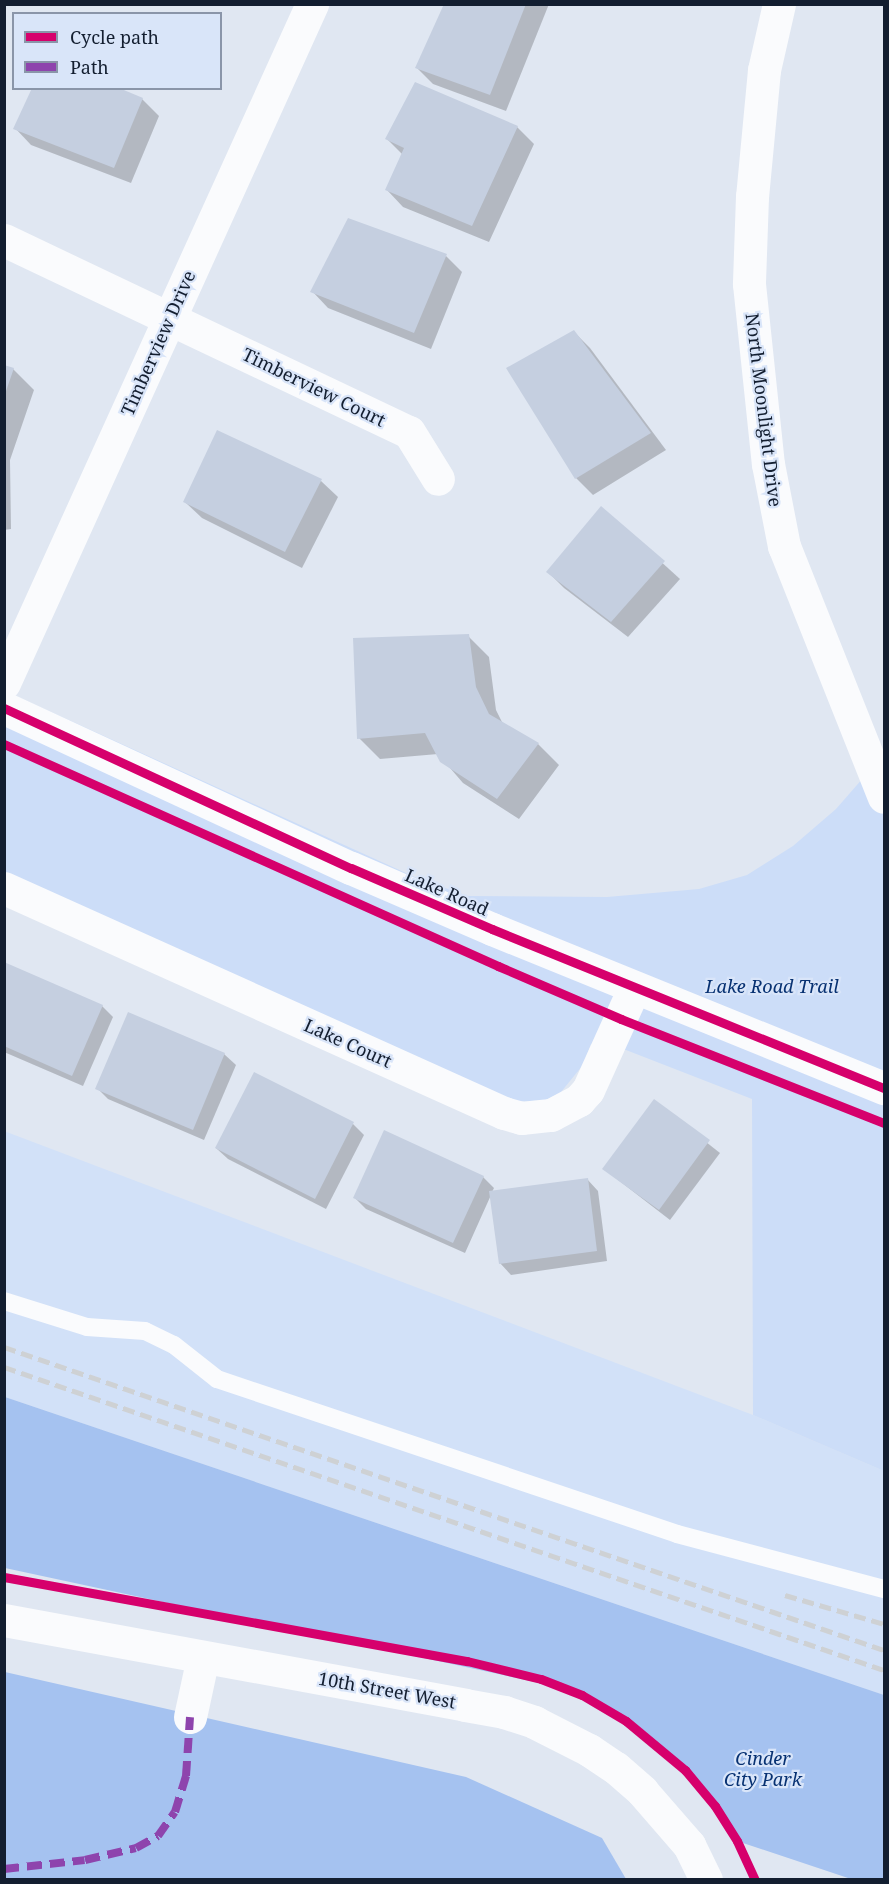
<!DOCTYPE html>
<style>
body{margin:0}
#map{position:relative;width:889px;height:1884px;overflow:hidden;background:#e0e7f2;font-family:"Noto Serif",serif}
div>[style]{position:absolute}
.built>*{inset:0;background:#d2e1f8}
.green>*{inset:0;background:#ccddf8}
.forest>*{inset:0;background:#a5c2f0}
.shadow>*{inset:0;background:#0003}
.building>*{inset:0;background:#c5cfe0}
.lane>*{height:18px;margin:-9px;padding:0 9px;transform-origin:9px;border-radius:9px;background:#fafbfd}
.street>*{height:33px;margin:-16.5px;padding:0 16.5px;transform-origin:16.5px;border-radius:16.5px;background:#fafbfd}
.secondary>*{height:33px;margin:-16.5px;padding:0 16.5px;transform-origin:16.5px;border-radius:16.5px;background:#fafbfd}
.rail>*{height:4.5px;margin-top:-2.25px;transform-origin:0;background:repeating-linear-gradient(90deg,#ced1d4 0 12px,transparent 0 18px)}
.quiet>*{height:8px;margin-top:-4px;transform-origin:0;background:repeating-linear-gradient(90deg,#8e44ad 0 15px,transparent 0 23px)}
.cycleway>*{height:9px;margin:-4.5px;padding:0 4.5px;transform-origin:4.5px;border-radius:4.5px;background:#d6006c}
span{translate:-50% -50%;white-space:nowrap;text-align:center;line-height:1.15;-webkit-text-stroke:4.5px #d9e5f9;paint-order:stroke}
.street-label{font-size:18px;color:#131e30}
.park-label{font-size:18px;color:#073172;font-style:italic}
.frame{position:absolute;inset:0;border:6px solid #131e30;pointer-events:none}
.legend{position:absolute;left:12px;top:12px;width:210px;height:78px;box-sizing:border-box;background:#d9e5f9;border:2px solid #8a95a9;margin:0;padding:8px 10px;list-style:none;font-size:18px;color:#131e30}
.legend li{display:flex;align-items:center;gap:12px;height:30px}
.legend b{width:30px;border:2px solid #8a95a9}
</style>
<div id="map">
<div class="built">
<i style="clip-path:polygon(4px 1131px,753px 1415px,884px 1471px,884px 1695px,5px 1397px)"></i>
</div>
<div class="green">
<i style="clip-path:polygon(5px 691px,417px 878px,468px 896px,607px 897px,699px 889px,747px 875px,793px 846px,836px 809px,884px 754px,884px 1471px,753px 1415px,752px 1099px,626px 1050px,591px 1044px,583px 1065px,561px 1092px,546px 1100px,516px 1102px,5px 873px)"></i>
</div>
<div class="forest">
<i style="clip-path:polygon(5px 1397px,884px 1695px,884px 1879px,851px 1879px,737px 1841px,715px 1806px,685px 1770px,626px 1721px,582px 1695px,535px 1682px,5px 1568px)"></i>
<i style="clip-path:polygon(5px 1672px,466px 1777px,602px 1838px,626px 1879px,5px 1880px)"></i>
</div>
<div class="shadow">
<i style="clip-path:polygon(446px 4px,549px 4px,506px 111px,433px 84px,417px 68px)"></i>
<i style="clip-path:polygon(416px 84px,517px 127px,534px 144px,489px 242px,403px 207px,387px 190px,403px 155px,387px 139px)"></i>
<i style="clip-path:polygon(142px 99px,159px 116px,131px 183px,31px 145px,15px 128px)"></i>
<i style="clip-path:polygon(446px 256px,462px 272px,431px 349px,328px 308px,312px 291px)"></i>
<i style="clip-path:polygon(574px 332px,590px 348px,666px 450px,593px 495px,576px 478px,508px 369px)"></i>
<i style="clip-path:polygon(4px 366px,13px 369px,34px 390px,10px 460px,11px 529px,4px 530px)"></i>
<i style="clip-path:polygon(218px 432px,321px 481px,338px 497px,302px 568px,202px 518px,185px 502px)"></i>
<i style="clip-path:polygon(602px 508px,680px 579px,628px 637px,564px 588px,548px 572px)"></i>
<i style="clip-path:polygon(468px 636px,489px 657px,496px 710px,503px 724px,538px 744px,559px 765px,519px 819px,463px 783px,438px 754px,380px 759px,359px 738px)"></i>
<i style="clip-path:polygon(4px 964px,102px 1006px,113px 1017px,83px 1086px,4px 1052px)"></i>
<i style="clip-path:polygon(224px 1054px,236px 1065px,204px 1140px,108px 1099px,97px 1088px)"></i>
<i style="clip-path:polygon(654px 1101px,720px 1153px,670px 1220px,604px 1169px)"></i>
<i style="clip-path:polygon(353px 1124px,364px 1135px,326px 1209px,228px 1159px,216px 1148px)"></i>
<i style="clip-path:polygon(483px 1177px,494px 1188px,492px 1192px,587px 1179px,598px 1191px,607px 1261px,511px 1275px,500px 1263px,491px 1195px,465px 1253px,366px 1209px,355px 1198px)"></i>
</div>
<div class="building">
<i style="clip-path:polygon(444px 4px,526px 4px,490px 95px,415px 68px)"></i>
<i style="clip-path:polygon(415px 82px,518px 126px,472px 226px,385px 190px,404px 148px,385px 139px)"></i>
<i style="clip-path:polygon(32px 88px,119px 88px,143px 98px,114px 168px,13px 129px)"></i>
<i style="clip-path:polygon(348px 218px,447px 254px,414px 333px,310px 292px)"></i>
<i style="clip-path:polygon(574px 330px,651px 433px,575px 479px,506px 368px)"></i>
<i style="clip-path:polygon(4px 365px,14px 368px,5px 394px,4px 394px)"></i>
<i style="clip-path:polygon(217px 430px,322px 479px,285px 552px,183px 502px)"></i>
<i style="clip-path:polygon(601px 506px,665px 561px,611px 622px,546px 572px)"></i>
<i style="clip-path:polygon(469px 634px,476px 687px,489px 714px,539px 743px,497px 799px,440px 762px,425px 733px,357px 739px,353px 638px)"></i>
<i style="clip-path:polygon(4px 962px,103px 1005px,72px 1076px,4px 1046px)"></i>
<i style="clip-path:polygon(128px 1012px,225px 1053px,193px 1130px,95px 1089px)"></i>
<i style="clip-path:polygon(254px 1072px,354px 1122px,315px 1199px,215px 1148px)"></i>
<i style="clip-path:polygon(654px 1099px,710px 1140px,659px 1210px,602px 1169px)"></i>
<i style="clip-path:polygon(384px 1130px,484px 1176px,453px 1243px,353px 1198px)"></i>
<i style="clip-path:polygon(588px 1178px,597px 1251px,499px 1264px,489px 1191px)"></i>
</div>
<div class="lane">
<i style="left:4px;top:1301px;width:87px;rotate:17.4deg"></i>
<i style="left:87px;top:1327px;width:58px;rotate:3.9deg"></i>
<i style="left:145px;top:1331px;width:32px;rotate:26deg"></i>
<i style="left:174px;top:1345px;width:55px;rotate:38.3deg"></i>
<i style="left:217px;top:1379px;width:485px;rotate:18.6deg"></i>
<i style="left:677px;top:1534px;width:214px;rotate:14.9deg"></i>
</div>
<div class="street">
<i style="left:779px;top:4px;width:68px;rotate:102.8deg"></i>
<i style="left:764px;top:70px;width:127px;rotate:95.4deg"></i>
<i style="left:752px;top:196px;width:88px;rotate:92deg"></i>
<i style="left:749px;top:284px;width:181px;rotate:84deg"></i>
<i style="left:768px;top:464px;width:84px;rotate:79deg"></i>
<i style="left:784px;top:546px;width:270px;rotate:68.3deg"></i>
<i style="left:4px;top:240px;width:448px;rotate:25.4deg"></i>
<i style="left:409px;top:432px;width:55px;rotate:58.3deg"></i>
<i style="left:4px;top:683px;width:746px;rotate:-65.6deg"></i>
<i style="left:4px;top:888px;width:548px;rotate:24.23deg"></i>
<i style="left:504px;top:1113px;width:18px;rotate:16deg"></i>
<i style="left:521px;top:1118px;width:30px;rotate:-6deg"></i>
<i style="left:551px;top:1115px;width:32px;rotate:-28deg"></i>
<i style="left:579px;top:1100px;width:13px;rotate:-48deg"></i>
<i style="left:588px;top:1090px;width:112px;rotate:-65.7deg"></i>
<i style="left:190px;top:1717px;width:61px;rotate:-77.8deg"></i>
</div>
<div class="secondary">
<i style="left:4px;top:708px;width:382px;rotate:24.8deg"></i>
<i style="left:351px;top:868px;width:154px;rotate:23.4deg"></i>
<i style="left:492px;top:929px;width:423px;rotate:22.1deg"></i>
<i style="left:4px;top:1620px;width:469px;rotate:10.4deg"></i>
<i style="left:465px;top:1705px;width:40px;rotate:10deg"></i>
<i style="left:504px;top:1712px;width:32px;rotate:18deg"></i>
<i style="left:534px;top:1722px;width:62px;rotate:27deg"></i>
<i style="left:589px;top:1750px;width:32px;rotate:34deg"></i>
<i style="left:616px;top:1768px;width:35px;rotate:41deg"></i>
<i style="left:642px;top:1791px;width:72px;rotate:49deg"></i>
<i style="left:689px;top:1845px;width:39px;rotate:64deg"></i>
</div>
<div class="rail">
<i style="left:4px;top:1347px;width:931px;rotate:19deg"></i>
<i style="left:4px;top:1367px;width:931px;rotate:19deg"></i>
<i style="left:785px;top:1595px;width:103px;rotate:16.3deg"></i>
</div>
<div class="quiet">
<i style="left:4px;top:1869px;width:81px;rotate:-6.3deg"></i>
<i style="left:85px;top:1860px;width:52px;rotate:-13.2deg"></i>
<i style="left:136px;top:1848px;width:25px;rotate:-29deg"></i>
<i style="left:158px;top:1836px;width:29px;rotate:-55deg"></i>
<i style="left:175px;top:1812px;width:38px;rotate:-73deg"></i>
<i style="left:186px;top:1776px;width:59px;rotate:-86.1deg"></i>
</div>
<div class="cycleway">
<i style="left:4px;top:708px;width:382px;rotate:24.8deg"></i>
<i style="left:351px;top:868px;width:154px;rotate:23.4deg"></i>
<i style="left:492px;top:929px;width:423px;rotate:22.1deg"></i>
<i style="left:4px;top:744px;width:542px;rotate:24.2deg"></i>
<i style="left:498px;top:966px;width:134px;rotate:23.3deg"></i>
<i style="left:621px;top:1019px;width:283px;rotate:21.6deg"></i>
<i style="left:4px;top:1577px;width:471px;rotate:10.3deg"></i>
<i style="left:467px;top:1661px;width:76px;rotate:13.7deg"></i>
<i style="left:541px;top:1679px;width:44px;rotate:21.3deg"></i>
<i style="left:582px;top:1695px;width:51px;rotate:30.6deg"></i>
<i style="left:626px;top:1721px;width:77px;rotate:39.7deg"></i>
<i style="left:685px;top:1770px;width:47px;rotate:50.2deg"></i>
<i style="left:715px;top:1806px;width:41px;rotate:57.8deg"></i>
<i style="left:737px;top:1841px;width:43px;rotate:65.2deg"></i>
</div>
<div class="street-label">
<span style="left:158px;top:343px;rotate:-66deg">Timberview Drive</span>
<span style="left:314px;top:387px;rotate:26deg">Timberview Court</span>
<span style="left:764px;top:410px;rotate:83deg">North Moonlight Drive</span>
<span style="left:447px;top:892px;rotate:24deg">Lake Road</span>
<span style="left:348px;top:1043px;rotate:24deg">Lake Court</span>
<span style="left:387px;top:1690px;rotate:10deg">10th Street West</span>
</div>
<div class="park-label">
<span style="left:772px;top:986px">Lake Road Trail</span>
<span style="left:763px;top:1769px">Cinder<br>City Park</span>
</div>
<div class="frame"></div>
<ul class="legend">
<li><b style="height:8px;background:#d6006c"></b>Cycle path</li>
<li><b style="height:8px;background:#8e44ad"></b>Path</li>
</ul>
</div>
